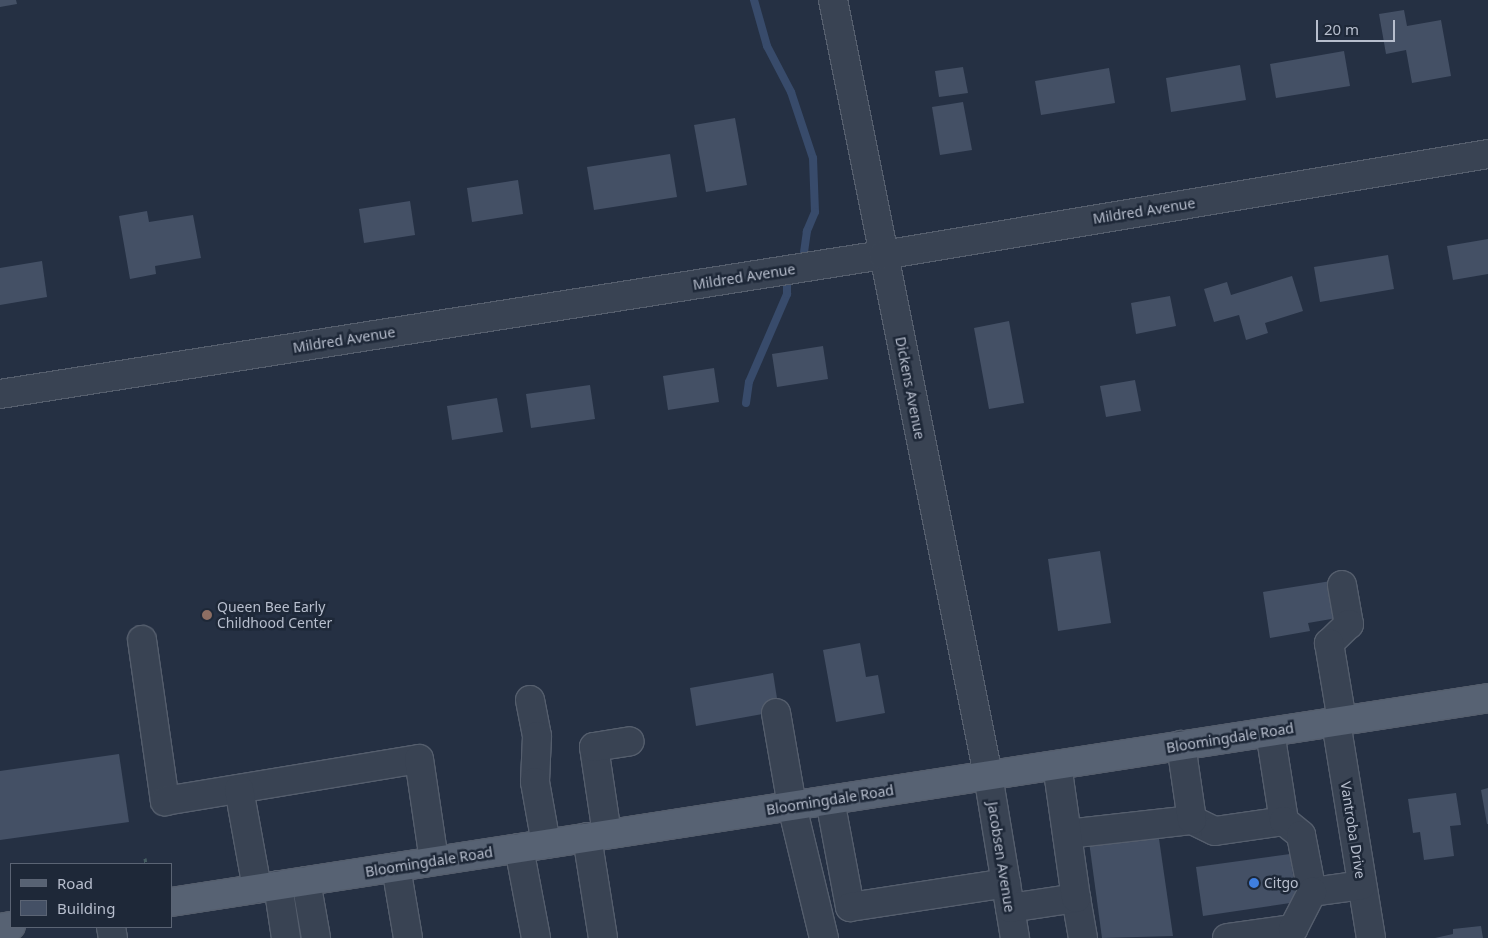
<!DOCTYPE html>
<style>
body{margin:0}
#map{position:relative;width:1488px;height:938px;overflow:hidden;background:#253043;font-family:"Noto Sans",sans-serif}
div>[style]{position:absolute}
.stream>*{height:8px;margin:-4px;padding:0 4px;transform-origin:4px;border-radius:4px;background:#384b6b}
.building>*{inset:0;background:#445065}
.path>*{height:3px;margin-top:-1.5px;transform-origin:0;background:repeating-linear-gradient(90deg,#455c61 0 4px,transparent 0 8px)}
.roads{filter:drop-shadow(1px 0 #555e6d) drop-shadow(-1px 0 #555e6d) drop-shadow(0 1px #555e6d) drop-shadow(0 -1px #555e6d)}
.minor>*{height:28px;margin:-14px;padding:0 14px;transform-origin:14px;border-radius:14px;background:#394353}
.major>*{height:28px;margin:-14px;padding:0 14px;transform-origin:14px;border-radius:14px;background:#576273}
.dots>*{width:14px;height:14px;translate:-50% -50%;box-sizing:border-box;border:2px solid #1e2838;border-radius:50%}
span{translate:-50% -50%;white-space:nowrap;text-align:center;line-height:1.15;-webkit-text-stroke:5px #1e2838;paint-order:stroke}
.street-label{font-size:14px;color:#b7becd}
.poi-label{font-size:14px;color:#b7becd}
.left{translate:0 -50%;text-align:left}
.legend{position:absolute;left:10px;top:863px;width:162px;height:65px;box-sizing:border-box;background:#1e2838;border:1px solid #5b6474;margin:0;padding:6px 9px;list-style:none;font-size:15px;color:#b7becd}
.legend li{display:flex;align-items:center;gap:10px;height:25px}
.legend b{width:25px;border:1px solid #5b6474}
.scale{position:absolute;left:1316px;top:20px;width:79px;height:22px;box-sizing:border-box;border:2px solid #b7becd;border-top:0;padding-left:6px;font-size:15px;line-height:18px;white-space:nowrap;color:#b7becd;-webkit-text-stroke:4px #1e2838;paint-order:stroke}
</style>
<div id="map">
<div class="stream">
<i style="left:754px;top:0;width:48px;rotate:74.2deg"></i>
<i style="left:767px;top:46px;width:52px;rotate:62.4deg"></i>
<i style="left:791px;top:92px;width:70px;rotate:71.6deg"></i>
<i style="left:813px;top:158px;width:54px;rotate:87.9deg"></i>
<i style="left:815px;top:212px;width:21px;rotate:113deg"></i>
<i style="left:807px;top:231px;width:21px;rotate:98deg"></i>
<i style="left:746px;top:403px;width:21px;rotate:-82deg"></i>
<i style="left:749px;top:382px;width:96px;rotate:-66.6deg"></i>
<i style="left:787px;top:294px;width:12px;rotate:-90deg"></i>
</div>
<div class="building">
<i style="clip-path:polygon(0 0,16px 0,17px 4px,0 7px)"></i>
<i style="clip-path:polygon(1404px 10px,1407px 26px,1441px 20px,1451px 76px,1412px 83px,1406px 50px,1386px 54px,1379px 14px)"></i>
<i style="clip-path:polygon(1344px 51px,1350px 86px,1276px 98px,1270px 64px)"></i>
<i style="clip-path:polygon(1240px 65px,1246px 100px,1171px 112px,1166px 78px)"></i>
<i style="clip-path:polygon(963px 67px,968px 93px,939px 97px,935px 71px)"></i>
<i style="clip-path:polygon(1109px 68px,1115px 103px,1041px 115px,1035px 81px)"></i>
<i style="clip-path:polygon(963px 102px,972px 150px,940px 155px,932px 107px)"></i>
<i style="clip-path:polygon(735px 118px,747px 185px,706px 192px,694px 125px)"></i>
<i style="clip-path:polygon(670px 154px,677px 197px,594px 210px,587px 167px)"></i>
<i style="clip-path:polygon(518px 180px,523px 214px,472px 222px,467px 188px)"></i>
<i style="clip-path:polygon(410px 201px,415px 235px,364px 243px,359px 209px)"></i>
<i style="clip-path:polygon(147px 211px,149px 222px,193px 215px,201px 258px,155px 266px,156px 274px,130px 279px,119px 216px)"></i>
<i style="clip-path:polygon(1488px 239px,1488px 274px,1453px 280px,1447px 246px)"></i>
<i style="clip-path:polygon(1388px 255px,1394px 289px,1320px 302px,1314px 267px)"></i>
<i style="clip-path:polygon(42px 261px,47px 297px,0 305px,0 268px)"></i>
<i style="clip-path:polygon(1292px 276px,1303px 311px,1265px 323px,1268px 333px,1246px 340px,1239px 315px,1214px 322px,1204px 289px,1227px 282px,1231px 295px)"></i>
<i style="clip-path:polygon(1170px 296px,1176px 326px,1136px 334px,1131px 303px)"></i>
<i style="clip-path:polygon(1009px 321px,1024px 403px,989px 409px,974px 328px)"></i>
<i style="clip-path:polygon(823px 346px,828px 379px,777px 387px,772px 354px)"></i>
<i style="clip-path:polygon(714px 368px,719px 402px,668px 410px,663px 376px)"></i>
<i style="clip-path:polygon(1135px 380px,1141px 411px,1106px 417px,1100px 386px)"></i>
<i style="clip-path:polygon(590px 385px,595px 419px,531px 428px,526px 394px)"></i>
<i style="clip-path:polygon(497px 398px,503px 432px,452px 440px,447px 406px)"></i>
<i style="clip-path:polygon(1100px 551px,1111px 623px,1058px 631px,1048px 559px)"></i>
<i style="clip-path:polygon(1331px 581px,1337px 618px,1308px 623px,1310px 631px,1270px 638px,1263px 592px)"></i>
<i style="clip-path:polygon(860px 643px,866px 677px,878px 675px,885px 713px,836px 722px,823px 650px)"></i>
<i style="clip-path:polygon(773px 673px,779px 711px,696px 726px,690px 688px)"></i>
<i style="clip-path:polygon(119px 754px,129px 822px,0 840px,0 771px)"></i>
<i style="clip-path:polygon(1488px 788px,1488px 824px,1487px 824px,1481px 790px)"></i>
<i style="clip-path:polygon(1456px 793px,1461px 825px,1450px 826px,1454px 856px,1424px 860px,1420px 832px,1413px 833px,1408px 799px)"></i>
<i style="clip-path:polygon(1157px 825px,1173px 936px,1102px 938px,1088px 834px)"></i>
<i style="clip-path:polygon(1290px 854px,1297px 902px,1203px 916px,1196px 867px)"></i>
<i style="clip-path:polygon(1481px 926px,1483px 938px,1435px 938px,1453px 934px,1453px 929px)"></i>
</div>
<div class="path">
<i style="left:145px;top:858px;width:6px;rotate:81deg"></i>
</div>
<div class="roads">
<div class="minor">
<i style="left:833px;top:0;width:790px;rotate:78.69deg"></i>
<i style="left:988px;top:775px;width:165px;rotate:80.6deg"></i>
<i style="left:0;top:394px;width:894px;rotate:-8.95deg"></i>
<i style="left:883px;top:255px;width:613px;rotate:-9.48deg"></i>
<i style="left:1342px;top:585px;width:40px;rotate:80deg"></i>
<i style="left:1349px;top:624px;width:28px;rotate:136deg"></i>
<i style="left:1329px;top:643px;width:79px;rotate:80.5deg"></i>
<i style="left:142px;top:640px;width:163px;rotate:81.9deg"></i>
<i style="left:165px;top:801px;width:257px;rotate:-9.4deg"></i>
<i style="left:419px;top:759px;width:103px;rotate:81.6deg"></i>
<i style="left:530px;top:700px;width:37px;rotate:79deg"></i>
<i style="left:537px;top:736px;width:46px;rotate:92.5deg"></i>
<i style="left:535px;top:782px;width:63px;rotate:79.9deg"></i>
<i style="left:776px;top:713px;width:94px;rotate:80.2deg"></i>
<i style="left:792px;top:806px;width:136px;rotate:76.4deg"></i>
<i style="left:1336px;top:722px;width:219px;rotate:80.8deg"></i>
<i style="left:239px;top:789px;width:101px;rotate:79.7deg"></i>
<i style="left:830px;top:800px;width:109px;rotate:79.4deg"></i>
<i style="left:850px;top:907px;width:158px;rotate:-8.7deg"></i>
<i style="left:1192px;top:820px;width:25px;rotate:26deg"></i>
<i style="left:1215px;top:831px;width:70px;rotate:-8.2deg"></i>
<i style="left:1284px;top:821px;width:90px;rotate:-98.9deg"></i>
<i style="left:1284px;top:821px;width:22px;rotate:39deg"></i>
<i style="left:1301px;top:835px;width:58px;rotate:79.1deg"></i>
<i style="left:1312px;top:892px;width:50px;rotate:-8deg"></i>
<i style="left:607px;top:834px;width:88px;rotate:-98.5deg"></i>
<i style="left:594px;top:747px;width:36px;rotate:-9deg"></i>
<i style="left:1067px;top:834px;width:126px;rotate:-6.4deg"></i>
<i style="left:1192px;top:820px;width:76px;rotate:-98.3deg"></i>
<i style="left:587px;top:837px;width:102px;rotate:81deg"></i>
<i style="left:519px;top:848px;width:92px;rotate:79.3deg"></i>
<i style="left:396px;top:867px;width:72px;rotate:80.4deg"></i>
<i style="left:306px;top:881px;width:58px;rotate:80deg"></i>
<i style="left:278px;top:885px;width:54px;rotate:81.4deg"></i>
<i style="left:1076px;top:898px;width:41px;rotate:80.1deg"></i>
<i style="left:1010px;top:908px;width:67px;rotate:-8.6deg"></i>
<i style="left:1076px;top:898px;width:134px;rotate:-98.1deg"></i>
<i style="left:111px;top:927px;width:11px;rotate:80deg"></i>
<i style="left:1227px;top:938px;width:67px;rotate:-7.8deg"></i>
<i style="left:1293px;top:929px;width:42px;rotate:-62.8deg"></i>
</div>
<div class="major">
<i style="left:171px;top:902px;width:1333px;rotate:-8.8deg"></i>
<i style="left:0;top:928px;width:11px;rotate:-10deg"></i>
</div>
</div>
<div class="dots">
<i style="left:207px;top:615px;background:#8d6e63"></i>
<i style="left:1254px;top:883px;background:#3f7fe0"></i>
</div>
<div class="street-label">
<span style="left:1144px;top:211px;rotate:-9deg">Mildred Avenue</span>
<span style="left:744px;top:277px;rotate:-9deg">Mildred Avenue</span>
<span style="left:344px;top:340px;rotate:-9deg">Mildred Avenue</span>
<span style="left:910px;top:388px;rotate:79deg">Dickens Avenue</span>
<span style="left:1230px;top:738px;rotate:-9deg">Bloomingdale Road</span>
<span style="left:830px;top:800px;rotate:-9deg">Bloomingdale Road</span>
<span style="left:1353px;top:830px;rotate:81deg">Vantroba Drive</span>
<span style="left:1001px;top:857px;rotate:81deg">Jacobsen Avenue</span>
<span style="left:429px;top:862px;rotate:-9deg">Bloomingdale Road</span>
</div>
<div class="poi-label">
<span class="left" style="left:217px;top:615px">Queen Bee Early<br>Childhood Center</span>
<span class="left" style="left:1264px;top:883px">Citgo</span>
</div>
<ul class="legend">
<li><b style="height:6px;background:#576273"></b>Road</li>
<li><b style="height:14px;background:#445065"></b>Building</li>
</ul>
<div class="scale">20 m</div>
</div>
